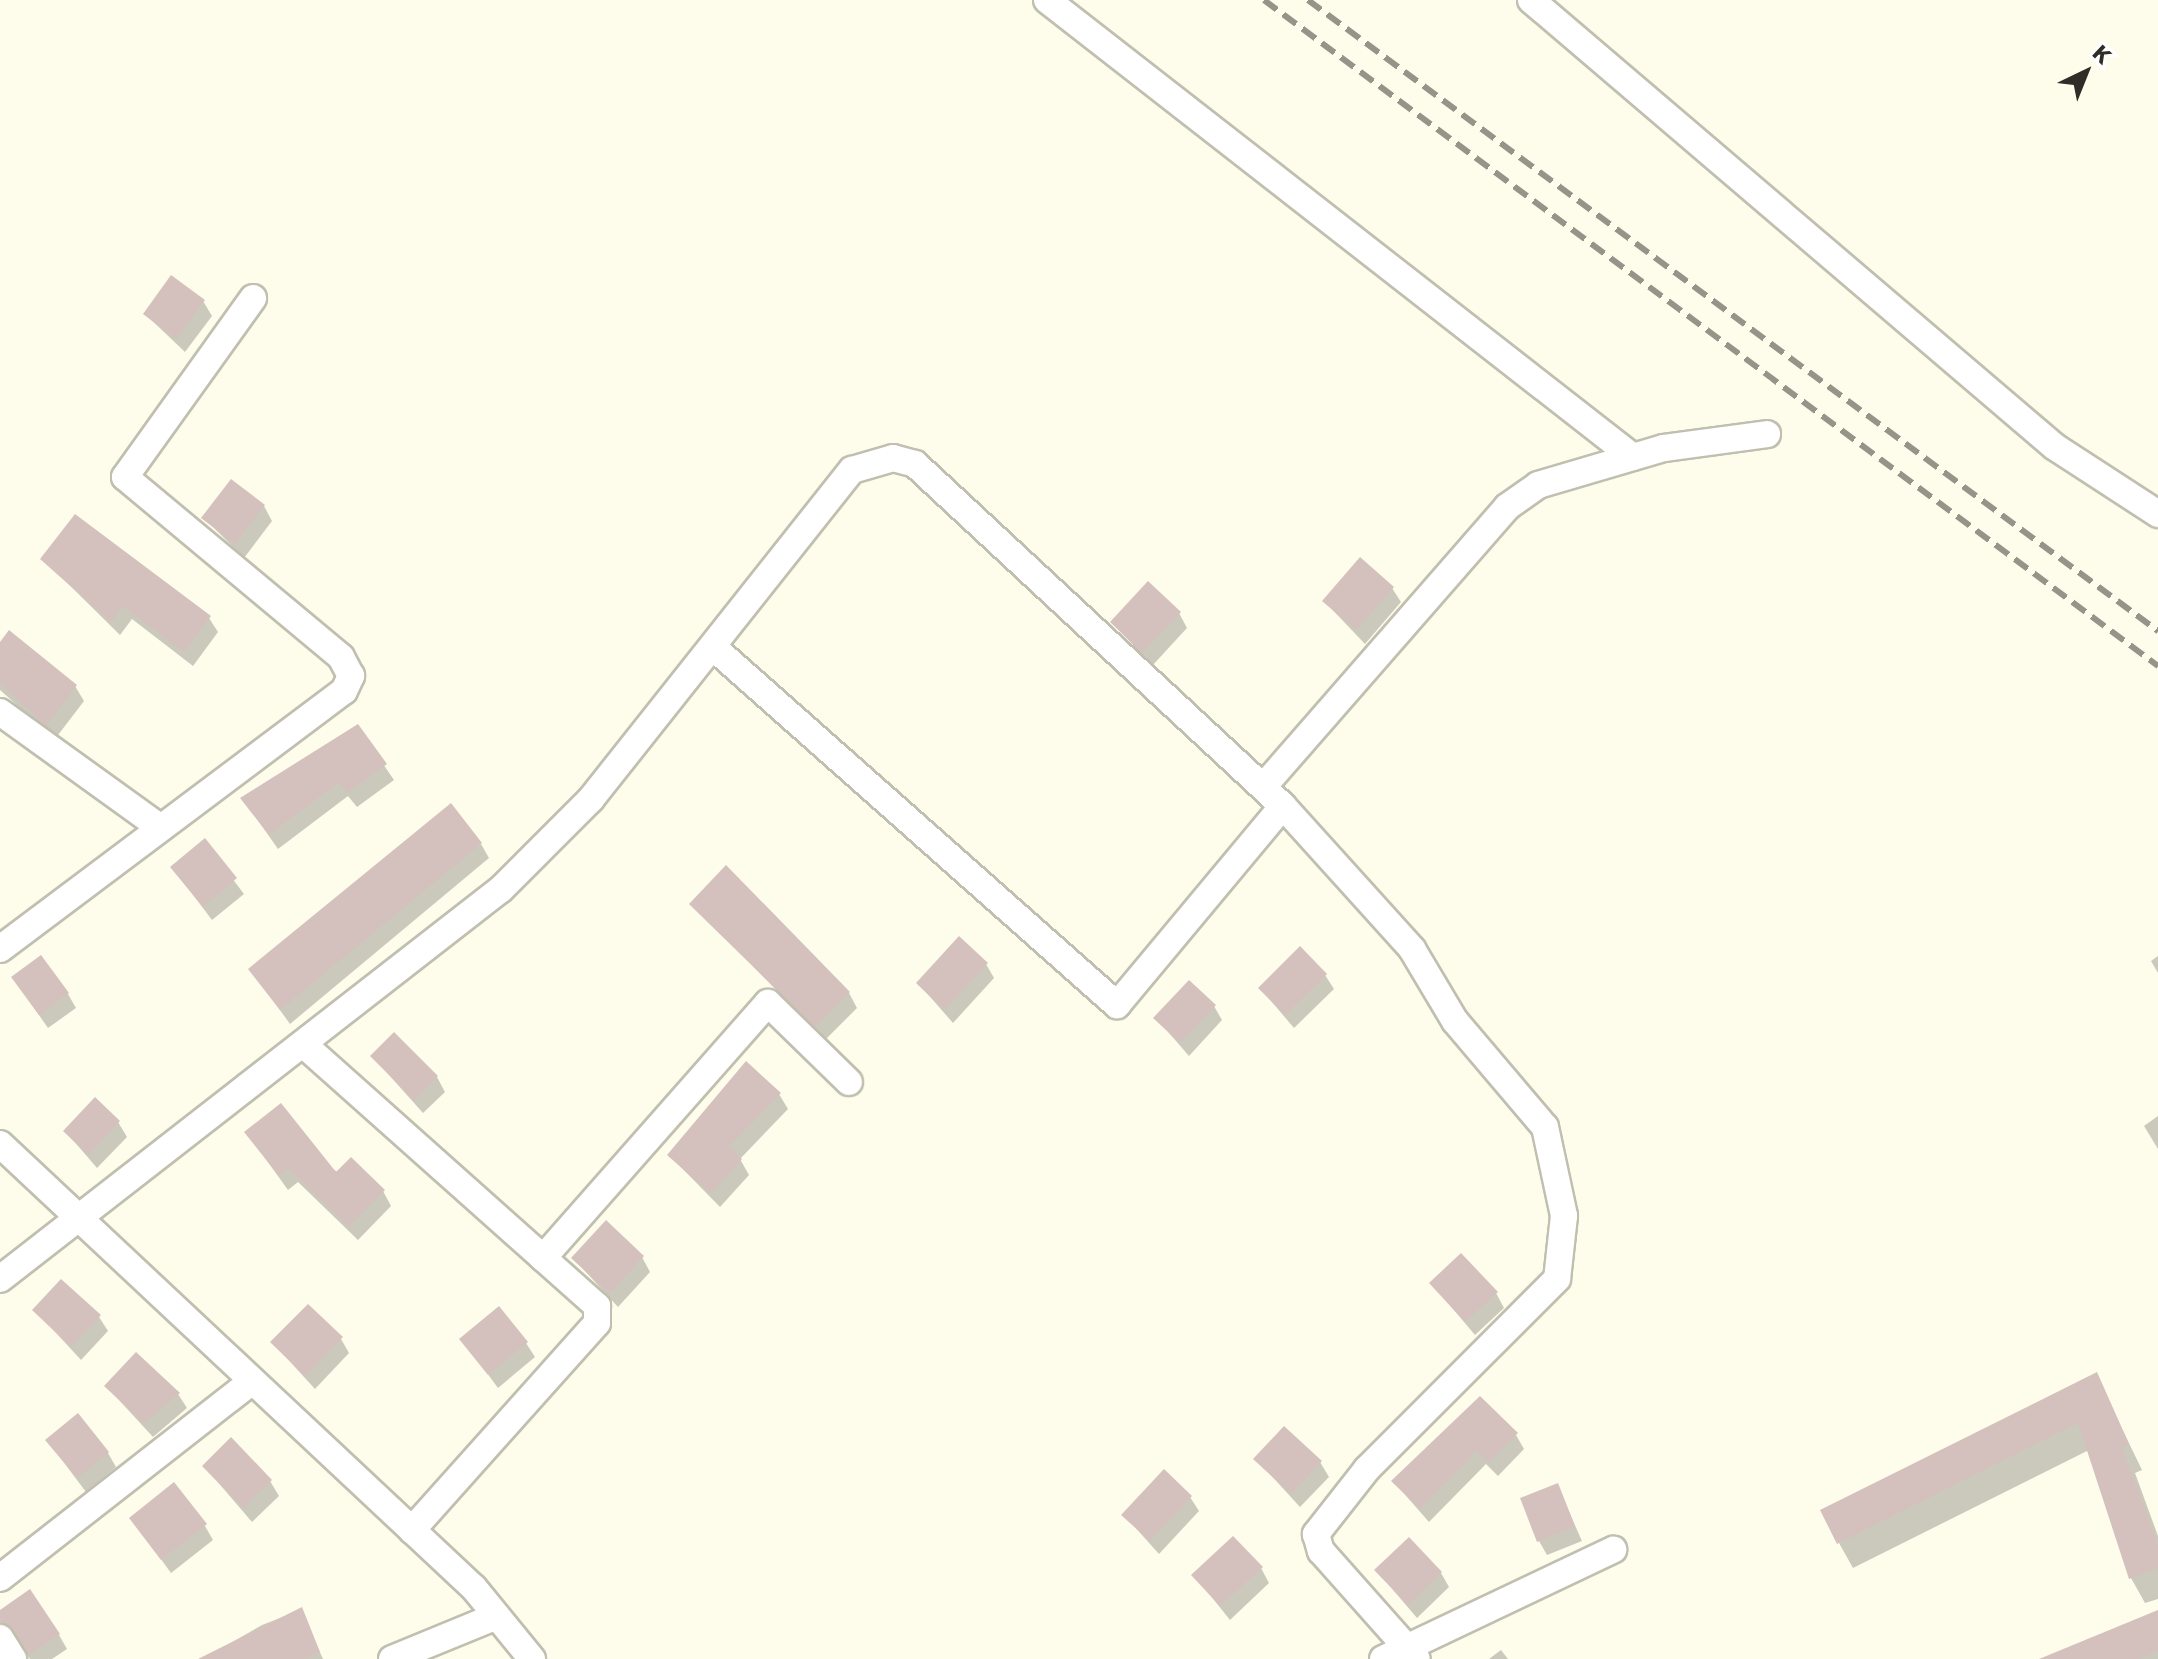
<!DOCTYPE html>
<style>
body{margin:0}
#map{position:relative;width:2158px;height:1659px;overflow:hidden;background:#fefceb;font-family:"Golos Text",sans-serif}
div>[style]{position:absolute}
.shadow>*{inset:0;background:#0003}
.building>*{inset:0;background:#d4c1be}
.roads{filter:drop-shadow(2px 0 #c1bfaf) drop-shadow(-2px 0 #c1bfaf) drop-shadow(0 2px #c1bfaf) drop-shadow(0 -2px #c1bfaf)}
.minor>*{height:26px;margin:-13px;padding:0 13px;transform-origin:13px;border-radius:13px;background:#fff}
.rail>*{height:6px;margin-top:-3px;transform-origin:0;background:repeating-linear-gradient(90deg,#969489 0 16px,transparent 0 24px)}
span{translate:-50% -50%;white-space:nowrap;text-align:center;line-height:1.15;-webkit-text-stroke:8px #fff;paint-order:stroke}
.north{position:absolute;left:2046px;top:32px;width:80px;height:80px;-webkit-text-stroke:6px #fff;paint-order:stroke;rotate:43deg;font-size:22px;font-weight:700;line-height:32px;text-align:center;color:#2e2d27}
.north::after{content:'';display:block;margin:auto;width:28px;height:36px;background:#2e2d27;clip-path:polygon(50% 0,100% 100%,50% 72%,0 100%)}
</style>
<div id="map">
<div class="shadow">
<i style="clip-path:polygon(203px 301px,212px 316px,185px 352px,145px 314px)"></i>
<i style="clip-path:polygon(264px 506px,272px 521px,244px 558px,204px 518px)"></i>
<i style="clip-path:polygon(43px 559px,209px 618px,218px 632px,193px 666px,132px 619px,120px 635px)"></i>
<i style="clip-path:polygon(1392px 588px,1401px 602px,1365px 644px,1324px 601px)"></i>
<i style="clip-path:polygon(1179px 613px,1187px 628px,1152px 666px,1112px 622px)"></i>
<i style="clip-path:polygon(0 646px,75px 686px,84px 701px,55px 739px,0 690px)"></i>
<i style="clip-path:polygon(357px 726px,394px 780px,357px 807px,348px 796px,278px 849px,243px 799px)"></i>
<i style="clip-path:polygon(204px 841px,244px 894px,212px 920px,172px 867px)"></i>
<i style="clip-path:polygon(481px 844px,489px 858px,290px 1024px,251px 970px)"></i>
<i style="clip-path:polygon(692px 904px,849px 993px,857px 1008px,825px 1040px)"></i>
<i style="clip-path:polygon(2158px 956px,2158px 973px,2151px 961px)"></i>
<i style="clip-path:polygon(986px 964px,994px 978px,953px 1023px,918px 983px)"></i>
<i style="clip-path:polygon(1325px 975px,1334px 989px,1294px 1028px,1260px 988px)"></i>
<i style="clip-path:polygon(13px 978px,68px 994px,76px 1008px,48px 1028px)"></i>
<i style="clip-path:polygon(1214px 1006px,1222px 1020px,1189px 1056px,1156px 1018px)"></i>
<i style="clip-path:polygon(372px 1056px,437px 1077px,445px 1092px,423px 1113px)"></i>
<i style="clip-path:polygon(779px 1094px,788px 1109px,740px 1159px,749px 1175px,720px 1207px,670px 1156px)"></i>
<i style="clip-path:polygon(2158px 1116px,2158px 1149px,2144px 1126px)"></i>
<i style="clip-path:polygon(118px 1122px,127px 1137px,97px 1168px,66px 1132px)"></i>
<i style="clip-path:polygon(247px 1133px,383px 1191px,391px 1206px,358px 1240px,298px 1182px,288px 1190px)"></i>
<i style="clip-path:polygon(642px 1257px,650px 1272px,618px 1307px,573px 1258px)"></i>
<i style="clip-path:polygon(1431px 1283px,1496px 1293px,1504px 1308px,1475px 1335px)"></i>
<i style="clip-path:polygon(35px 1310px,99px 1317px,108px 1331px,81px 1360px)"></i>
<i style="clip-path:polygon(341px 1339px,349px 1353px,315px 1389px,273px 1343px)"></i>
<i style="clip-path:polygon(462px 1339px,526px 1343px,535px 1357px,498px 1388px)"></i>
<i style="clip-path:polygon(2096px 1375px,2142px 1470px,2135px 1473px,2158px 1536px,2158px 1599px,2145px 1603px,2131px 1578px,2089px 1450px,1853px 1568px,1839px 1543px)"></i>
<i style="clip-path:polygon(106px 1386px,178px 1394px,187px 1408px,153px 1437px)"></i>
<i style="clip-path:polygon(1516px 1435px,1524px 1449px,1498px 1476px,1486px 1464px,1429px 1522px,1393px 1481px)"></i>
<i style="clip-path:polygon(47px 1440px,108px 1453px,116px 1467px,86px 1492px)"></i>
<i style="clip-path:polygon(1256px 1459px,1320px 1462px,1329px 1477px,1300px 1507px)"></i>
<i style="clip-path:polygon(204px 1466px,270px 1481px,279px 1496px,252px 1522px)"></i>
<i style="clip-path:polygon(1557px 1485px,1582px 1541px,1547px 1555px,1539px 1541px)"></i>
<i style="clip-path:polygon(1190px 1497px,1199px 1511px,1159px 1554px,1124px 1515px)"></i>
<i style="clip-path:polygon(131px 1518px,205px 1526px,213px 1540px,171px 1573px)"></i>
<i style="clip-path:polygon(1261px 1568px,1269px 1583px,1230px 1620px,1194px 1575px)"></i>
<i style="clip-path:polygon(1376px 1570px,1441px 1573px,1449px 1587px,1417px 1618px)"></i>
<i style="clip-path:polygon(301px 1610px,323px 1659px,203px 1659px,262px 1625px)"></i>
<i style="clip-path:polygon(0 1612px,59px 1635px,67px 1649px,52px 1659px,30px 1659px)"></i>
<i style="clip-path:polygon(2158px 1612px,2158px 1659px,2042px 1659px)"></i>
<i style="clip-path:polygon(1501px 1650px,1508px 1659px,1489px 1659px)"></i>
</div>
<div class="building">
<i style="clip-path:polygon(171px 275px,205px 300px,176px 339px,143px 314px)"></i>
<i style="clip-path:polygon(231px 479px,265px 505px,235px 544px,201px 518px)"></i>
<i style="clip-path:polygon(75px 514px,211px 616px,184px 652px,123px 606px,111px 622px,40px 559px)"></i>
<i style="clip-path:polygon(1360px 557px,1394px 587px,1356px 630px,1322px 601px)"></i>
<i style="clip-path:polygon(1148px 581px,1181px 612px,1142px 653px,1110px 622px)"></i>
<i style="clip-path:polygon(9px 630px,77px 685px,46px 726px,0 683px,0 642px)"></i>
<i style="clip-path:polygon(358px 724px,387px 764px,347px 793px,339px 782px,269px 835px,240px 798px)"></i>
<i style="clip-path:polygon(451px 803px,482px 843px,280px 1010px,248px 969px)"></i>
<i style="clip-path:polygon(205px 838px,237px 878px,203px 907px,170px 867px)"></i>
<i style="clip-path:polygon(726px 865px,850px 992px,815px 1027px,689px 904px)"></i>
<i style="clip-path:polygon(959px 936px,988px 963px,944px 1010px,916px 983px)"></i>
<i style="clip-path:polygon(1300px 946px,1327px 974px,1285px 1015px,1258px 988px)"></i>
<i style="clip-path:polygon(41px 955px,69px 993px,39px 1015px,11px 977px)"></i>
<i style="clip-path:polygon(1189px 980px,1216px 1005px,1180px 1043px,1153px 1018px)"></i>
<i style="clip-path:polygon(394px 1032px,438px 1076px,414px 1100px,370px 1056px)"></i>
<i style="clip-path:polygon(746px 1061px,781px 1093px,729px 1147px,742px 1159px,711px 1194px,667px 1155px)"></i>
<i style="clip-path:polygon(95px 1097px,120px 1121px,88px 1155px,63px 1131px)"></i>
<i style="clip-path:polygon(281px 1103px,336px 1172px,351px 1157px,385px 1190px,349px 1227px,288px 1168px,279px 1176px,244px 1132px)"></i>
<i style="clip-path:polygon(606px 1220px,644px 1256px,609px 1293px,571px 1258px)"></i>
<i style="clip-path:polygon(1461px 1253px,1498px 1292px,1465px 1322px,1429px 1283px)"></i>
<i style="clip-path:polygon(61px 1279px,101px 1315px,71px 1347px,32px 1310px)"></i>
<i style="clip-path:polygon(308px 1304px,343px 1337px,305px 1376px,270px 1342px)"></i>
<i style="clip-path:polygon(499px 1306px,528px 1342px,488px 1375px,459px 1339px)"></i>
<i style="clip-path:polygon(136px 1352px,180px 1393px,144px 1423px,104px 1386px)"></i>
<i style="clip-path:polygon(2097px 1372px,2129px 1444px,2122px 1448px,2158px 1545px,2158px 1568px,2129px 1579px,2078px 1423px,1837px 1544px,1820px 1510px)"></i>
<i style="clip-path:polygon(1480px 1396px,1518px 1433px,1489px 1462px,1477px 1450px,1420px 1509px,1391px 1481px)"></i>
<i style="clip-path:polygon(78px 1413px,109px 1452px,77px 1478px,45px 1440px)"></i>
<i style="clip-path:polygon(1284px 1426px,1322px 1461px,1291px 1494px,1253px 1459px)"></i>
<i style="clip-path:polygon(231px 1437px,272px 1480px,243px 1508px,202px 1466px)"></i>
<i style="clip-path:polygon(1164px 1469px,1192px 1496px,1150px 1541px,1121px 1515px)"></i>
<i style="clip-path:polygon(174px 1482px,207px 1524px,161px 1560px,129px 1518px)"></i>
<i style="clip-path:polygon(1558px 1483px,1575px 1526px,1537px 1542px,1520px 1498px)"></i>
<i style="clip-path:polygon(1233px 1536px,1263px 1567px,1220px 1606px,1191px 1575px)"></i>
<i style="clip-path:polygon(1409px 1537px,1442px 1572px,1408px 1605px,1374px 1570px)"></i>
<i style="clip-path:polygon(30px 1589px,60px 1634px,28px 1655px,0 1622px,0 1610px)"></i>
<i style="clip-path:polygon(302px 1607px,320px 1652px,303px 1659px,198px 1659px)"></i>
<i style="clip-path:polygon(2158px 1610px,2158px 1651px,2138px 1659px,2039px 1659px)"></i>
</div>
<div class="roads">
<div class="minor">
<i style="left:1047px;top:0;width:743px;rotate:37.95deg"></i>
<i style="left:1531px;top:0;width:689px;rotate:40.47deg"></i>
<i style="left:2055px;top:447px;width:123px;rotate:33deg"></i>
<i style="left:713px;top:647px;width:540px;rotate:41.55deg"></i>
<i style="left:1117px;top:1005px;width:259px;rotate:-50.2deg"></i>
<i style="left:0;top:712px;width:198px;rotate:35.8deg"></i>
<i style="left:1263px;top:787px;width:371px;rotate:-48.9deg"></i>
<i style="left:1507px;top:507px;width:38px;rotate:-35deg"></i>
<i style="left:1538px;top:485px;width:131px;rotate:-16.4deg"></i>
<i style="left:1664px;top:448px;width:104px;rotate:-7.7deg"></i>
<i style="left:0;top:949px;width:430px;rotate:-36.9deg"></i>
<i style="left:344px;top:691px;width:17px;rotate:-65deg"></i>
<i style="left:351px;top:676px;width:21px;rotate:-118deg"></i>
<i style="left:341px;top:657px;width:281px;rotate:-140.2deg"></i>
<i style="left:125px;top:477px;width:220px;rotate:-54.4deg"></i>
<i style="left:303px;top:1044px;width:394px;rotate:41.7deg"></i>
<i style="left:597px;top:1306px;width:17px;rotate:90deg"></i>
<i style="left:597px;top:1323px;width:278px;rotate:131.8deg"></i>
<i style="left:0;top:1144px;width:649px;rotate:43.13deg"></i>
<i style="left:474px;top:1588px;width:92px;rotate:50.8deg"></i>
<i style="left:543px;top:1258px;width:340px;rotate:-48.6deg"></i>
<i style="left:768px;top:1003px;width:113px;rotate:44.3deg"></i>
<i style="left:0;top:1279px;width:635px;rotate:-37.9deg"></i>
<i style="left:501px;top:889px;width:127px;rotate:-45deg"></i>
<i style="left:591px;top:799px;width:420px;rotate:-51.6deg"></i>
<i style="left:852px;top:470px;width:43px;rotate:-16.3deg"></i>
<i style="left:893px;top:458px;width:23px;rotate:15deg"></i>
<i style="left:915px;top:464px;width:502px;rotate:42.9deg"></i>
<i style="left:1283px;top:806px;width:193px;rotate:47.9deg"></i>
<i style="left:1412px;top:949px;width:84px;rotate:59.2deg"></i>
<i style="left:1455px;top:1021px;width:139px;rotate:49.7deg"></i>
<i style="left:1545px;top:1127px;width:91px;rotate:77.9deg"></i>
<i style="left:1564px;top:1216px;width:63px;rotate:96.3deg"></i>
<i style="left:1557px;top:1279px;width:269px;rotate:135deg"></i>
<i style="left:1367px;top:1469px;width:83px;rotate:128.1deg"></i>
<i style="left:1316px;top:1534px;width:18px;rotate:74deg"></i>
<i style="left:1321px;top:1551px;width:144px;rotate:48.4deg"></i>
<i style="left:0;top:1578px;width:320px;rotate:-38deg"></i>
<i style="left:0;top:1638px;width:25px;rotate:58deg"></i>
<i style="left:392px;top:1659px;width:113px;rotate:-22.3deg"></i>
<i style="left:1383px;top:1659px;width:255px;rotate:-25.4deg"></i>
</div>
</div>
<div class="rail">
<i style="left:1264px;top:0;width:1115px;rotate:36.68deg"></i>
<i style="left:1308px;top:0;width:1059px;rotate:36.59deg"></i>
</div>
<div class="north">K</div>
</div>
